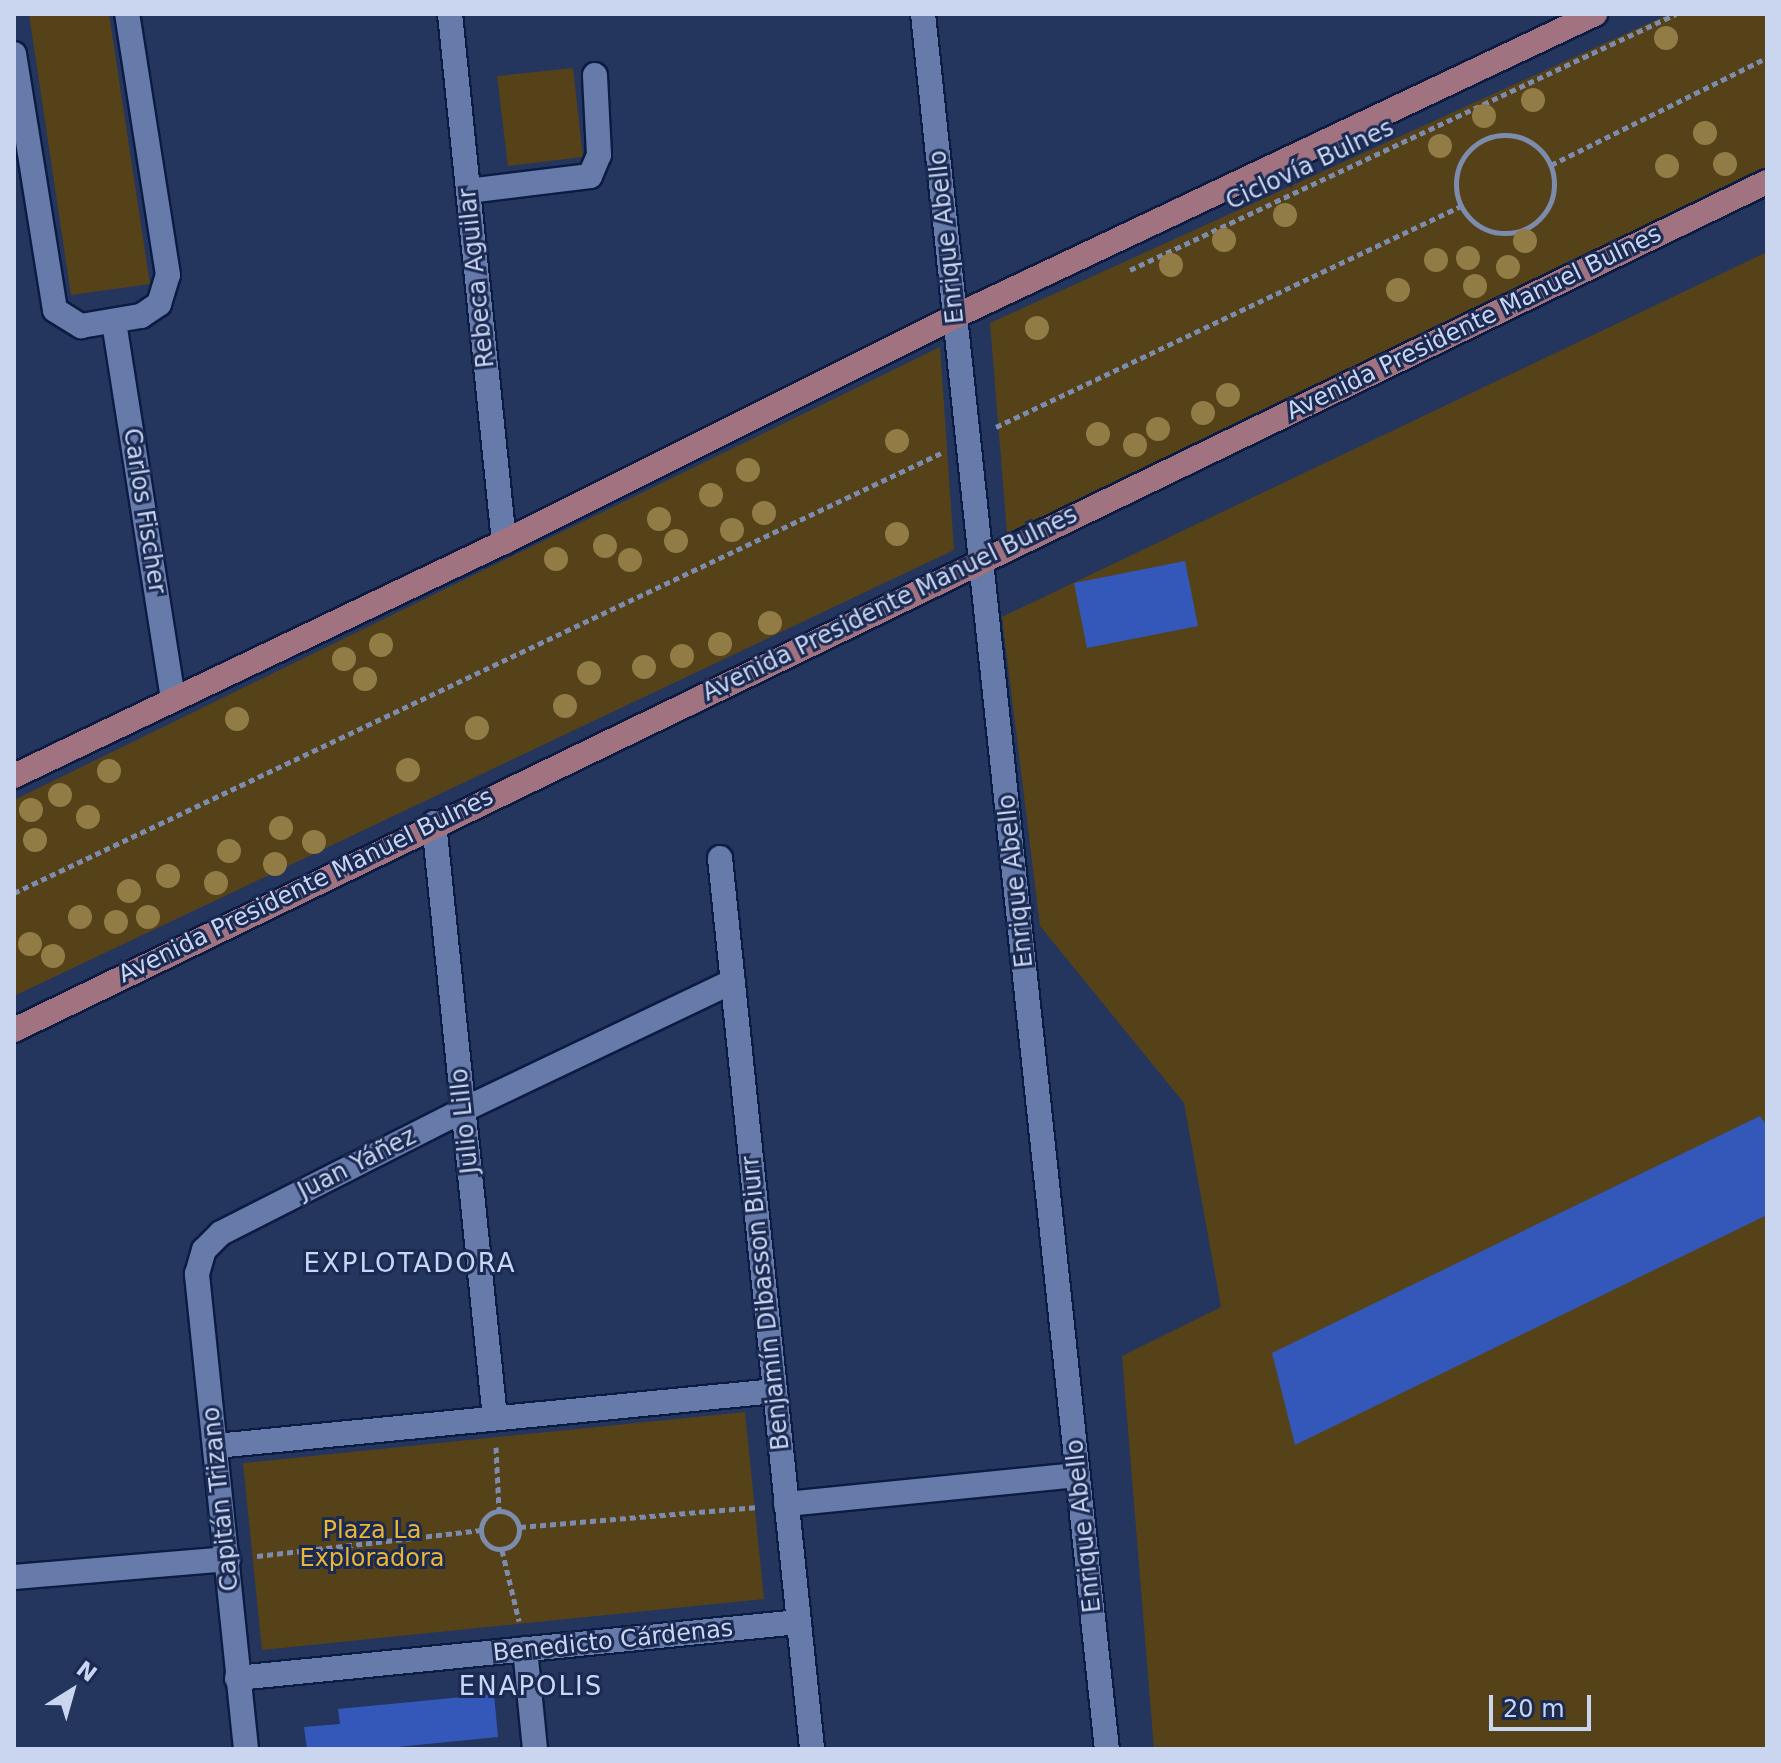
<!DOCTYPE html>
<meta charset="utf-8">
<style>
body{margin:0}
#map{position:relative;width:1781px;height:1763px;overflow:hidden;background:#24355e;font-family:"DejaVu Sans",sans-serif}
div>[style]{position:absolute}
.green>*{inset:0;background:#554219}
.building>*{inset:0;background:#3358ba}
.path>*{height:5px;margin-top:-2.5px;transform-origin:0;background:repeating-linear-gradient(90deg,#7d8bac 0 6px,transparent 0 10px)}
.path>.ring{margin:-2.5px;padding:0;box-sizing:content-box;background:none;border:5px solid #7d8bac;border-radius:50%}
.roads{filter:drop-shadow(2px 0 #0c1b41) drop-shadow(-2px 0 #0c1b41) drop-shadow(0 2px #0c1b41) drop-shadow(0 -2px #0c1b41)}
.minor>*{height:24px;margin:-12px;padding:0 12px;transform-origin:12px;border-radius:12px;background:#667ba9}
.major>*{height:24px;margin:-12px;padding:0 12px;transform-origin:12px;border-radius:12px;background:#a17381}
.trees>*{width:24px;height:24px;margin:-12px;border-radius:50%;background:#917c45}
span{translate:-50% -50%;white-space:nowrap;text-align:center;line-height:1.15;-webkit-text-stroke:6px #1a2a52;paint-order:stroke}
.street-label{font-size:24px;color:#cad6f0}
.park-label{font-size:24px;color:#ebb631}
.neighbourhood-label{font-size:26px;color:#c8d7f5;letter-spacing:2px}
.frame{position:absolute;inset:0;border:16px solid #cad6f0;pointer-events:none}
.north{position:absolute;left:32px;top:1651px;width:80px;height:80px;-webkit-text-stroke:6px #1a2a52;paint-order:stroke;rotate:37deg;font-size:22px;font-weight:700;line-height:32px;text-align:center;color:#cad6f0}
.north::after{content:'';display:block;margin:auto;width:28px;height:36px;background:#cad6f0;clip-path:polygon(50% 0,100% 100%,50% 72%,0 100%)}
.scale{position:absolute;left:1489px;top:1695px;width:102px;height:36px;box-sizing:border-box;border:4px solid #cad6f0;border-top:0;padding-left:10px;font-size:24px;line-height:28px;white-space:nowrap;color:#cad6f0;-webkit-text-stroke:6px #1a2a52;paint-order:stroke}
</style>
<div id="map">
<div class="green">
<i style="clip-path:polygon(29px 14px,109px 14px,150px 284px,71px 295px)"></i>
<i style="clip-path:polygon(1669px 14px,1767px 14px,1767px 178px,1007px 533px,990px 323px)"></i>
<i style="clip-path:polygon(573px 68px,583px 157px,508px 166px,497px 76px)"></i>
<i style="clip-path:polygon(1767px 252px,1767px 1749px,1154px 1749px,1122px 1356px,1221px 1307px,1184px 1103px,1040px 926px,1002px 617px)"></i>
<i style="clip-path:polygon(940px 347px,954px 550px,14px 996px,14px 800px)"></i>
<i style="clip-path:polygon(745px 1412px,764px 1599px,262px 1650px,243px 1463px)"></i>
</div>
<div class="building">
<i style="clip-path:polygon(1185px 561px,1198px 626px,1087px 648px,1074px 583px)"></i>
<i style="clip-path:polygon(1760px 1116px,1767px 1126px,1767px 1215px,1295px 1445px,1272px 1353px)"></i>
<i style="clip-path:polygon(494px 1694px,498px 1737px,377px 1749px,307px 1749px,304px 1727px,340px 1724px,338px 1709px)"></i>
</div>
<div class="path">
<i class="ring" style="left:1456px;top:135px;width:93px;height:93px"></i>
<i style="left:1551px;top:165px;width:241px;rotate:-26.4deg"></i>
<i style="left:1130px;top:270px;width:603px;rotate:-25.12deg"></i>
<i style="left:996px;top:427px;width:515px;rotate:-25.42deg"></i>
<i style="left:14px;top:893px;width:1028px;rotate:-25.39deg"></i>
<i style="left:496px;top:1447px;width:64px;rotate:87.3deg"></i>
<i class="ring" style="left:481px;top:1511px;width:33px;height:33px"></i>
<i style="left:520px;top:1527px;width:239px;rotate:-4.8deg"></i>
<i style="left:502px;top:1550px;width:73px;rotate:76.5deg"></i>
<i style="left:257px;top:1556px;width:226px;rotate:-6.6deg"></i>
</div>
<div class="roads">
<div class="minor">
<i style="left:450px;top:14px;width:531px;rotate:84.16deg"></i>
<i style="left:923px;top:14px;width:1745px;rotate:83.95deg"></i>
<i style="left:14px;top:54px;width:259px;rotate:80.9deg"></i>
<i style="left:55px;top:310px;width:31px;rotate:32deg"></i>
<i style="left:81px;top:326px;width:61px;rotate:-9.5deg"></i>
<i style="left:141px;top:316px;width:22px;rotate:-34deg"></i>
<i style="left:159px;top:304px;width:30px;rotate:-73deg"></i>
<i style="left:168px;top:275px;width:264px;rotate:-98.9deg"></i>
<i style="left:468px;top:191px;width:123px;rotate:-7deg"></i>
<i style="left:590px;top:176px;width:23px;rotate:-67deg"></i>
<i style="left:599px;top:155px;width:80px;rotate:-92.9deg"></i>
<i style="left:114px;top:322px;width:382px;rotate:81.1deg"></i>
<i style="left:434px;top:823px;width:598px;rotate:84.15deg"></i>
<i style="left:720px;top:858px;width:896px;rotate:84.1deg"></i>
<i style="left:216px;top:1446px;width:562px;rotate:-5.62deg"></i>
<i style="left:786px;top:1504px;width:293px;rotate:-5.7deg"></i>
<i style="left:14px;top:1577px;width:215px;rotate:-4.8deg"></i>
<i style="left:525px;top:1649px;width:100px;rotate:84.3deg"></i>
<i style="left:237px;top:1678px;width:565px;rotate:-5.69deg"></i>
<i style="left:246px;top:1749px;width:478px;rotate:-95.9deg"></i>
<i style="left:197px;top:1274px;width:25px;rotate:-74deg"></i>
<i style="left:204px;top:1250px;width:24px;rotate:-45deg"></i>
<i style="left:221px;top:1233px;width:271px;rotate:-26.9deg"></i>
<i style="left:463px;top:1110px;width:299px;rotate:-25.5deg"></i>
</div>
<div class="major">
<i style="left:14px;top:776px;width:543px;rotate:-25.53deg"></i>
<i style="left:504px;top:542px;width:505px;rotate:-26.57deg"></i>
<i style="left:956px;top:316px;width:707px;rotate:-25.3deg"></i>
<i style="left:14px;top:1030px;width:1947px;rotate:-25.82deg"></i>
</div>
</div>
<div class="trees">
<i style="left:1666px;top:38px"></i>
<i style="left:1533px;top:100px"></i>
<i style="left:1484px;top:116px"></i>
<i style="left:1705px;top:133px"></i>
<i style="left:1440px;top:146px"></i>
<i style="left:1725px;top:164px"></i>
<i style="left:1667px;top:166px"></i>
<i style="left:1285px;top:215px"></i>
<i style="left:1224px;top:240px"></i>
<i style="left:1525px;top:241px"></i>
<i style="left:1468px;top:258px"></i>
<i style="left:1436px;top:260px"></i>
<i style="left:1171px;top:265px"></i>
<i style="left:1508px;top:267px"></i>
<i style="left:1475px;top:286px"></i>
<i style="left:1398px;top:290px"></i>
<i style="left:1037px;top:328px"></i>
<i style="left:1228px;top:395px"></i>
<i style="left:1203px;top:413px"></i>
<i style="left:1158px;top:429px"></i>
<i style="left:1098px;top:434px"></i>
<i style="left:897px;top:441px"></i>
<i style="left:1135px;top:445px"></i>
<i style="left:748px;top:470px"></i>
<i style="left:711px;top:495px"></i>
<i style="left:764px;top:513px"></i>
<i style="left:659px;top:519px"></i>
<i style="left:732px;top:530px"></i>
<i style="left:897px;top:534px"></i>
<i style="left:676px;top:541px"></i>
<i style="left:605px;top:546px"></i>
<i style="left:556px;top:559px"></i>
<i style="left:630px;top:560px"></i>
<i style="left:770px;top:623px"></i>
<i style="left:720px;top:644px"></i>
<i style="left:381px;top:645px"></i>
<i style="left:682px;top:656px"></i>
<i style="left:344px;top:659px"></i>
<i style="left:644px;top:667px"></i>
<i style="left:589px;top:673px"></i>
<i style="left:365px;top:679px"></i>
<i style="left:565px;top:706px"></i>
<i style="left:237px;top:719px"></i>
<i style="left:477px;top:728px"></i>
<i style="left:408px;top:770px"></i>
<i style="left:109px;top:771px"></i>
<i style="left:60px;top:795px"></i>
<i style="left:31px;top:810px"></i>
<i style="left:88px;top:817px"></i>
<i style="left:281px;top:828px"></i>
<i style="left:35px;top:840px"></i>
<i style="left:314px;top:842px"></i>
<i style="left:229px;top:851px"></i>
<i style="left:275px;top:864px"></i>
<i style="left:168px;top:876px"></i>
<i style="left:216px;top:883px"></i>
<i style="left:129px;top:891px"></i>
<i style="left:80px;top:917px"></i>
<i style="left:148px;top:917px"></i>
<i style="left:116px;top:922px"></i>
<i style="left:30px;top:944px"></i>
<i style="left:53px;top:956px"></i>
</div>
<div class="street-label">
<span style="left:1310px;top:165px;rotate:-25deg">Ciclovía Bulnes</span>
<span style="left:947px;top:237px;rotate:-96deg">Enrique Abello</span>
<span style="left:477px;top:278px;rotate:-96deg">Rebeca Aguilar</span>
<span style="left:1474px;top:323px;rotate:-26deg">Avenida Presidente Manuel Bulnes</span>
<span style="left:144px;top:511px;rotate:81deg">Carlos Fischer</span>
<span style="left:890px;top:604px;rotate:-26deg">Avenida Presidente Manuel Bulnes</span>
<span style="left:1016px;top:881px;rotate:-96deg">Enrique Abello</span>
<span style="left:306px;top:886px;rotate:-26deg">Avenida Presidente Manuel Bulnes</span>
<span style="left:465px;top:1121px;rotate:-96deg">Julio Lillo</span>
<span style="left:357px;top:1164px;rotate:-27deg">Juan Yáñez</span>
<span style="left:766px;top:1303px;rotate:-96deg">Benjamín Dibasson Biurr</span>
<span style="left:221px;top:1499px;rotate:-96deg">Capitán Trizano</span>
<span style="left:1084px;top:1526px;rotate:-96deg">Enrique Abello</span>
<span style="left:613px;top:1641px;rotate:-6deg">Benedicto Cárdenas</span>
</div>
<div class="park-label">
<span style="left:372px;top:1545px">Plaza La<br>Exploradora</span>
</div>
<div class="neighbourhood-label">
<span style="left:410px;top:1264px">EXPLOTADORA</span>
<span style="left:531px;top:1687px">ENAPOLIS</span>
</div>
<div class="frame"></div>
<div class="north">N</div>
<div class="scale">20 m</div>
</div>
